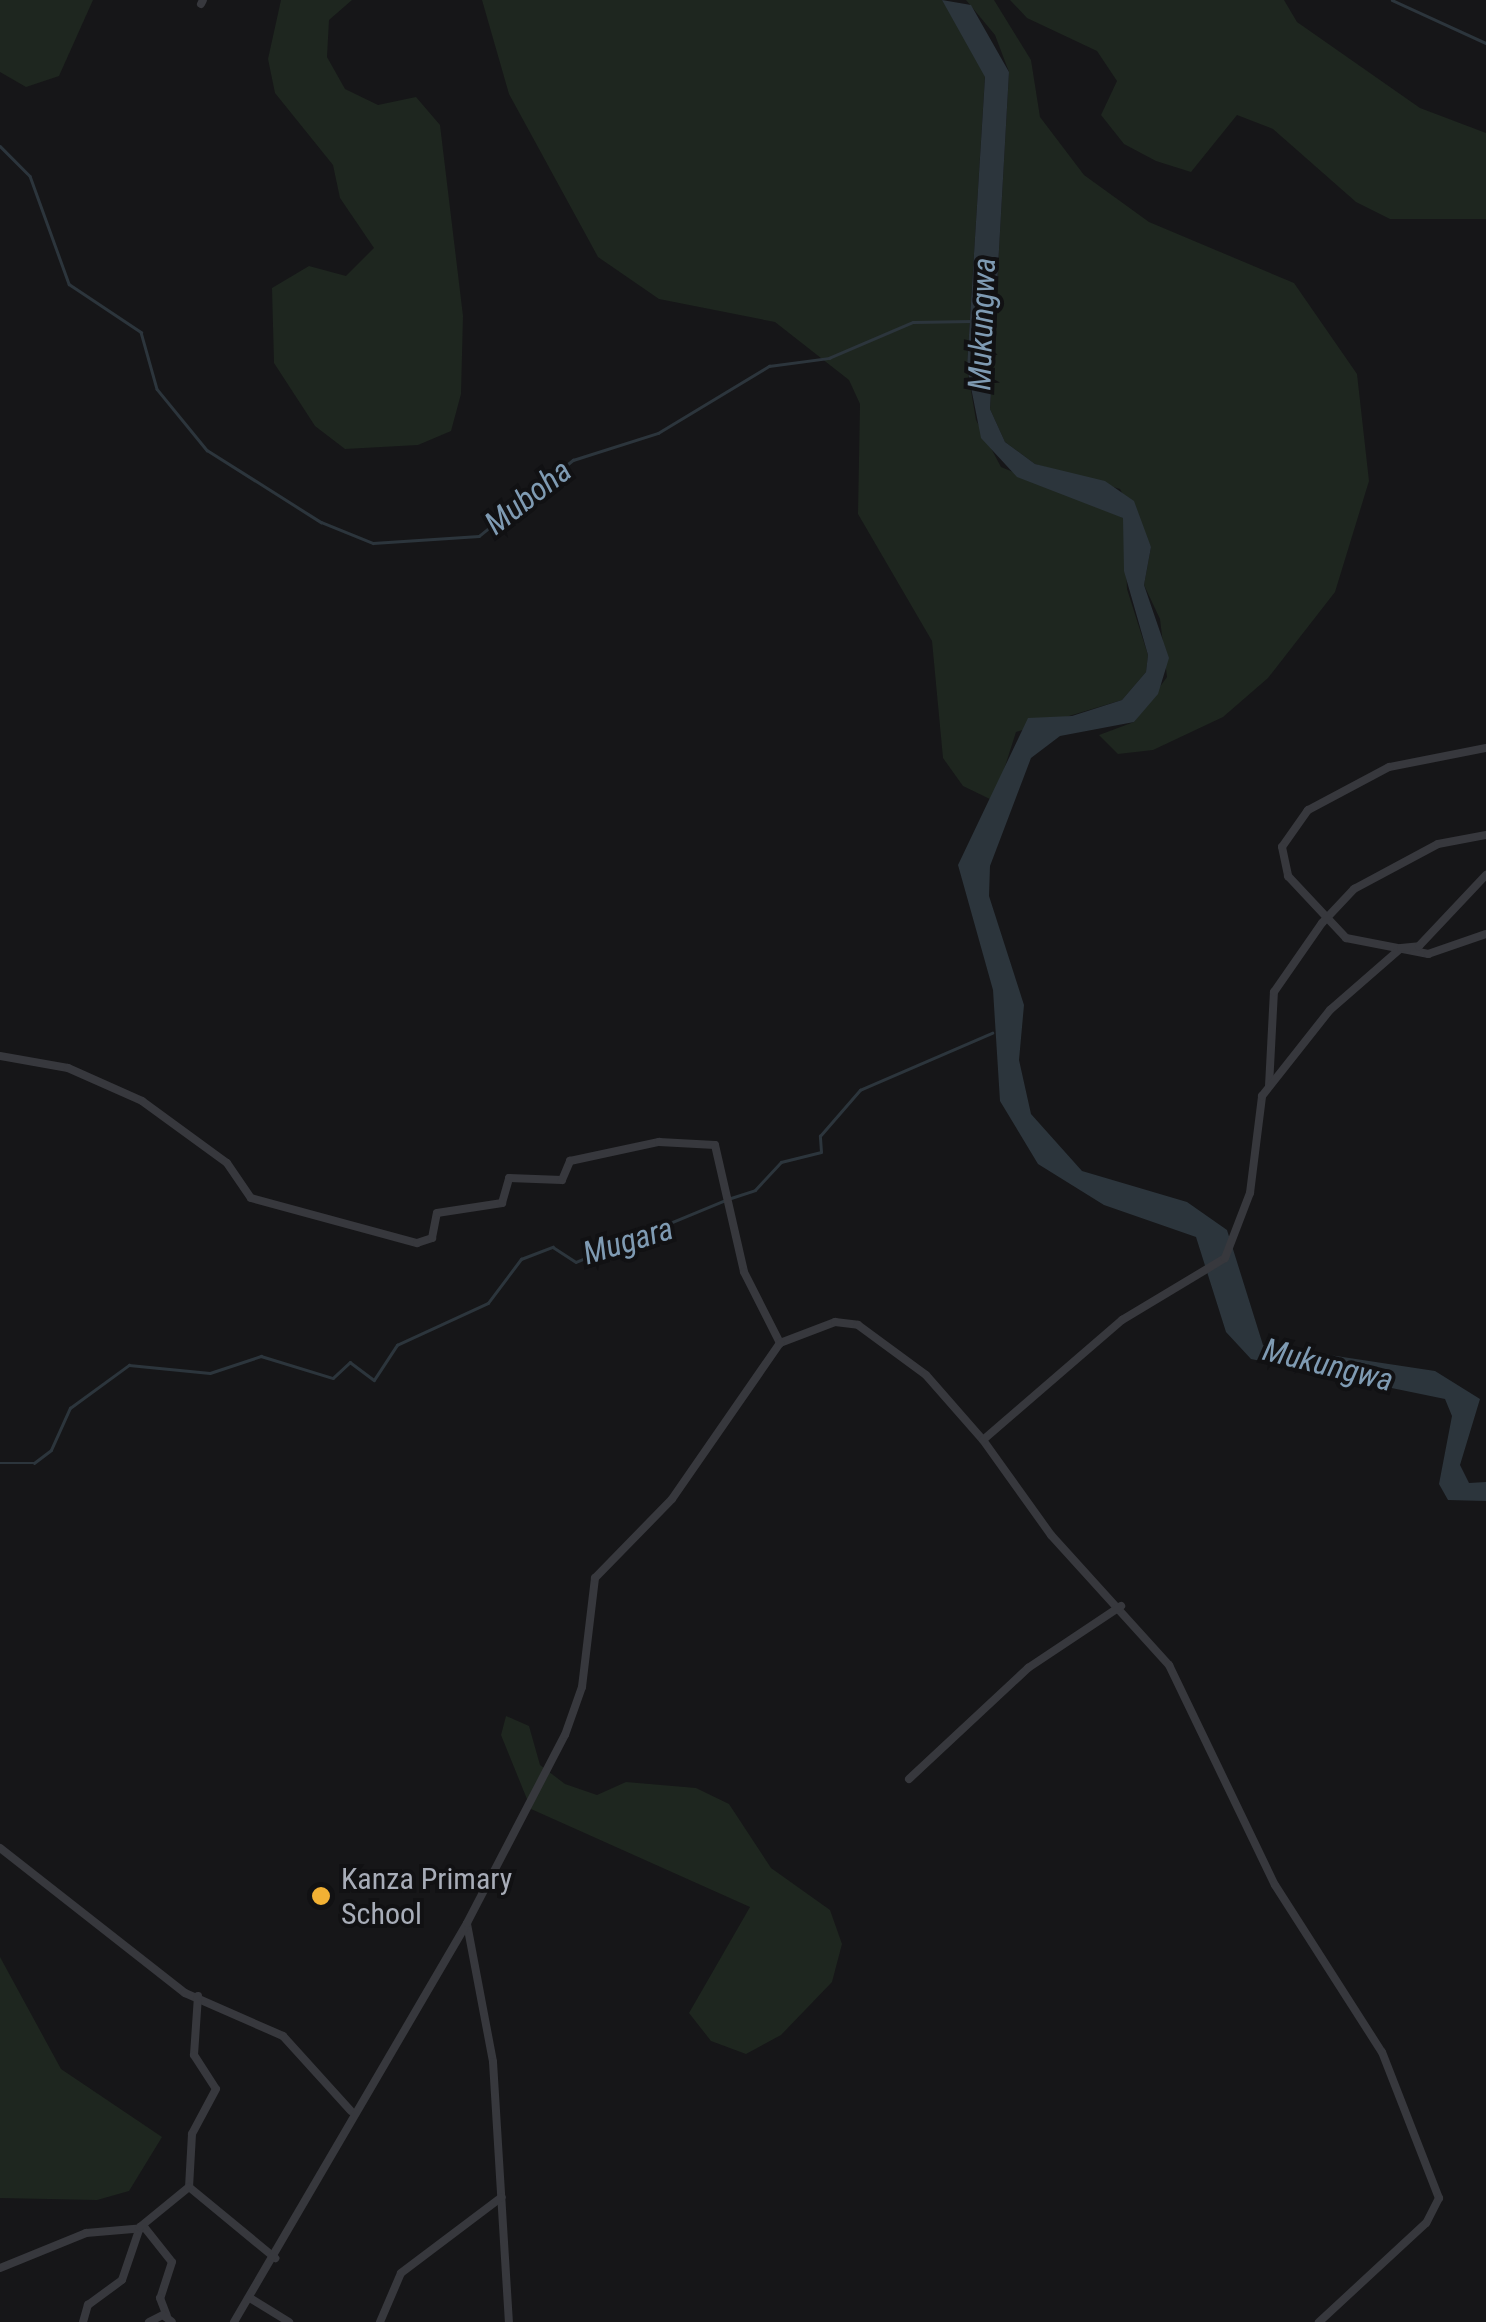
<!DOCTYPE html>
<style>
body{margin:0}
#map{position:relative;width:1486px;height:2322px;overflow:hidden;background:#161618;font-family:"Roboto Condensed",sans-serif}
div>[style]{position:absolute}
.green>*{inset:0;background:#1e261f}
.water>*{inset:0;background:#2c353c}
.stream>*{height:2.5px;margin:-1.25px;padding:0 1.25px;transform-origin:1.25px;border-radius:1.25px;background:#2c353c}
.minor>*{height:8px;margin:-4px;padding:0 4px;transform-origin:4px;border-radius:4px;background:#37383d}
.dots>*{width:28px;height:28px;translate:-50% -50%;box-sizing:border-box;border:5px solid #111113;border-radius:50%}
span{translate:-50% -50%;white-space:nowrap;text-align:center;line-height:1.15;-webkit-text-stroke:8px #111113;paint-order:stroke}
.poi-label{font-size:30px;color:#a8adb8}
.left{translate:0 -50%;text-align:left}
.water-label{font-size:32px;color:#7f9bb3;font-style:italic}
</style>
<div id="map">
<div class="green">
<i style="clip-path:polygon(0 0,93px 0,59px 76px,26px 87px,0 72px)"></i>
<i style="clip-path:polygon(281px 0,352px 0,329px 20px,327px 57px,345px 89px,378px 105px,416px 97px,440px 125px,463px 316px,461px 394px,451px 431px,418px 445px,345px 449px,315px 426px,274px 363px,272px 288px,309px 266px,346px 276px,374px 248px,340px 198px,333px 165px,275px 93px,268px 59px)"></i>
<i style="clip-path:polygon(482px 0,942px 0,962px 26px,985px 76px,967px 367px,976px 420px,1001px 467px,1124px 518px,1127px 589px,1148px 655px,1146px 672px,1122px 700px,1016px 732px,994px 801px,963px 786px,943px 758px,932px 641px,858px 514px,860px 404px,849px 380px,775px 322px,659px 299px,598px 257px,509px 94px)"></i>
<i style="clip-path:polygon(966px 0,994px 0,1031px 60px,1040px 117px,1084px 175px,1149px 222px,1294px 283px,1357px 374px,1369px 481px,1335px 592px,1268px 678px,1223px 717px,1153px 750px,1118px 754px,1099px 735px,1134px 722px,1167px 677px,1160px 619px,1144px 585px,1151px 547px,1120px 489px,1035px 464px,1005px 442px,990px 409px,1009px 72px,995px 35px)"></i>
<i style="clip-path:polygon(1010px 0,1284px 0,1297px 22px,1420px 108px,1486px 133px,1486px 219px,1390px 219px,1356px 202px,1273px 129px,1237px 115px,1191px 172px,1156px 161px,1124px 144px,1101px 115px,1117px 81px,1097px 51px,1027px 18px)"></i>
<i style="clip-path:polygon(506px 1716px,529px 1726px,540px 1765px,565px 1784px,597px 1795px,626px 1782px,696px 1788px,729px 1804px,771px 1868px,830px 1910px,842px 1944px,832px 1982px,781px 2035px,746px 2054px,711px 2041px,689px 2013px,750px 1907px,531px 1809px,501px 1735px)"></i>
<i style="clip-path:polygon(0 1957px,61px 2069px,162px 2137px,129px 2191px,97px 2200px,0 2198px)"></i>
</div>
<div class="water">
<i style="clip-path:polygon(942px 0,971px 5px,1009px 72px,990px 409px,1005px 442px,1035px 464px,1105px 481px,1134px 501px,1151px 547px,1144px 585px,1169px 658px,1158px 694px,1134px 722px,1060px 736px,1031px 758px,990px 866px,989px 896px,1024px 1005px,1019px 1060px,1031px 1114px,1082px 1171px,1187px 1202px,1227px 1230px,1263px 1345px,1435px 1371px,1480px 1399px,1460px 1465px,1469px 1483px,1486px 1482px,1486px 1501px,1448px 1500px,1439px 1484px,1452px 1416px,1445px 1399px,1251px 1359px,1226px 1332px,1196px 1237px,1104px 1205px,1038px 1164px,1000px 1101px,993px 990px,958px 865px,1028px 718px,1072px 716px,1122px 700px,1146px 672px,1148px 655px,1124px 571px,1123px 518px,1017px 477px,981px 438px,967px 367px,985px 77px)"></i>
</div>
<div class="stream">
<i style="left:1392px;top:0;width:103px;rotate:24.6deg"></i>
<i style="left:0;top:146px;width:42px;rotate:45deg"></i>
<i style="left:30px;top:176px;width:115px;rotate:70.1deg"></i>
<i style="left:69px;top:284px;width:87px;rotate:33.7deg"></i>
<i style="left:141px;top:332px;width:59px;rotate:74.3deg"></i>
<i style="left:157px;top:389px;width:79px;rotate:50.7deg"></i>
<i style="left:207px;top:450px;width:135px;rotate:32.3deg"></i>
<i style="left:321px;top:522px;width:56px;rotate:22deg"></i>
<i style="left:373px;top:543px;width:106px;rotate:-3.8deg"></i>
<i style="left:479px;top:536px;width:121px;rotate:-39deg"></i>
<i style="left:573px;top:460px;width:89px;rotate:-17.6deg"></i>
<i style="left:658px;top:433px;width:130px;rotate:-31.1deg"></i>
<i style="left:769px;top:366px;width:61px;rotate:-7.6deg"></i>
<i style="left:829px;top:358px;width:91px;rotate:-23.2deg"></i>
<i style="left:913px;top:322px;width:59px;rotate:-1deg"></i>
<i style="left:731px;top:1198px;width:25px;rotate:-18deg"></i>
<i style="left:755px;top:1190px;width:38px;rotate:-47deg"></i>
<i style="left:781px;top:1162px;width:41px;rotate:-14deg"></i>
<i style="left:821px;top:1152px;width:16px;rotate:-94deg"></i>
<i style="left:820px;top:1136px;width:61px;rotate:-49deg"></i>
<i style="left:860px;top:1090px;width:144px;rotate:-23.4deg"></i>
<i style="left:0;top:1463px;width:34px"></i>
<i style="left:34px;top:1463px;width:21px;rotate:-37deg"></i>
<i style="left:51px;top:1450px;width:46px;rotate:-65.7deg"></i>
<i style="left:70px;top:1408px;width:73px;rotate:-36.1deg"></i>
<i style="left:129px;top:1365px;width:81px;rotate:5.6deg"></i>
<i style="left:210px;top:1373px;width:54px;rotate:-18.4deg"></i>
<i style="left:261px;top:1356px;width:75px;rotate:17deg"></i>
<i style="left:333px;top:1378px;width:23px;rotate:-43deg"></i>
<i style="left:350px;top:1362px;width:30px;rotate:37deg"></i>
<i style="left:374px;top:1380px;width:42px;rotate:-56.7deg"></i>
<i style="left:397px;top:1345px;width:100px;rotate:-24.8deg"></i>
<i style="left:488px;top:1303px;width:55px;rotate:-53.1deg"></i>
<i style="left:521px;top:1259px;width:34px;rotate:-21deg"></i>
<i style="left:553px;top:1247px;width:27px;rotate:33deg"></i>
<i style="left:576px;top:1262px;width:159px;rotate:-22.5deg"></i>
</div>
<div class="minor">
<i style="left:201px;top:4px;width:4px;rotate:-63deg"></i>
<i style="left:1486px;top:748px;width:99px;rotate:168.9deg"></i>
<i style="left:1389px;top:767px;width:92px;rotate:152deg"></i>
<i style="left:1308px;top:810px;width:45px;rotate:125.1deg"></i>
<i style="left:1282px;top:847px;width:30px;rotate:78deg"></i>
<i style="left:1288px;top:876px;width:85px;rotate:46.9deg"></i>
<i style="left:1346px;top:938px;width:84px;rotate:11deg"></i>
<i style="left:1428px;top:954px;width:61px;rotate:-19deg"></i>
<i style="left:0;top:1056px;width:69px;rotate:10deg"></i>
<i style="left:68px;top:1068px;width:81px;rotate:24deg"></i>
<i style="left:142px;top:1101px;width:105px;rotate:36.1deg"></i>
<i style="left:227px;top:1163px;width:42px;rotate:55.6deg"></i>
<i style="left:251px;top:1198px;width:172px;rotate:15.2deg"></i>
<i style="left:417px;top:1243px;width:16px;rotate:-18deg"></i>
<i style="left:432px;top:1238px;width:25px;rotate:-79deg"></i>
<i style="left:437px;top:1213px;width:66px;rotate:-8.7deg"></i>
<i style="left:502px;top:1203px;width:26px;rotate:-74deg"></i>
<i style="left:509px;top:1178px;width:53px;rotate:2.2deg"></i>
<i style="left:562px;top:1180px;width:21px;rotate:-67deg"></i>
<i style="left:570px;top:1161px;width:91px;rotate:-12.1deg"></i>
<i style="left:659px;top:1142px;width:56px;rotate:3.1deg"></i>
<i style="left:715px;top:1145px;width:130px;rotate:77.1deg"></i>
<i style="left:744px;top:1272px;width:80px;rotate:63.1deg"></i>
<i style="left:780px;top:1343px;width:59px;rotate:-20.9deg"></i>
<i style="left:835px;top:1322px;width:23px;rotate:7deg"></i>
<i style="left:858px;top:1325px;width:84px;rotate:36.3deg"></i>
<i style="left:926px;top:1375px;width:86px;rotate:48.8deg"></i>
<i style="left:983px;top:1440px;width:117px;rotate:54.4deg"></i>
<i style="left:1051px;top:1535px;width:176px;rotate:47.8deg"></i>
<i style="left:1169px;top:1665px;width:244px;rotate:64.3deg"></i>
<i style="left:1275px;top:1885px;width:198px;rotate:57.4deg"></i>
<i style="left:1382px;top:2052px;width:157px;rotate:68.7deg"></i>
<i style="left:1439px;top:2198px;width:28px;rotate:117deg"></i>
<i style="left:1426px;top:2223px;width:146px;rotate:137.2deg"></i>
<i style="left:1269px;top:1086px;width:94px;rotate:-87deg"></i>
<i style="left:1274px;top:992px;width:84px;rotate:-55.2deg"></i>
<i style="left:1322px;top:923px;width:47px;rotate:-46.7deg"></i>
<i style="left:1354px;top:889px;width:95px;rotate:-28.2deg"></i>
<i style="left:1438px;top:844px;width:49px;rotate:-10.6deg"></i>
<i style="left:983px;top:1440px;width:184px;rotate:-40.8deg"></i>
<i style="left:1122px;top:1320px;width:120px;rotate:-31deg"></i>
<i style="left:1225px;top:1258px;width:70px;rotate:-69deg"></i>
<i style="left:1250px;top:1193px;width:98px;rotate:-82.9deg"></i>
<i style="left:1262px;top:1096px;width:110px;rotate:-51.7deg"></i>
<i style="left:1330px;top:1010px;width:94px;rotate:-41.1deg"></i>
<i style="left:1401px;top:948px;width:18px;rotate:-6deg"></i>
<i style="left:1419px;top:946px;width:98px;rotate:-46.7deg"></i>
<i style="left:909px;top:1779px;width:163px;rotate:-43deg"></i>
<i style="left:1028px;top:1668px;width:112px;rotate:-33.7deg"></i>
<i style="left:0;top:1848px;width:235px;rotate:38.1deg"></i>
<i style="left:185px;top:1993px;width:107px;rotate:23.7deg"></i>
<i style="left:283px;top:2036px;width:101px;rotate:47.8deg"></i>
<i style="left:467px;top:1924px;width:140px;rotate:79.3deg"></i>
<i style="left:493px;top:2062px;width:260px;rotate:86.5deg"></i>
<i style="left:198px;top:1996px;width:59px;rotate:93.9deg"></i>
<i style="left:194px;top:2055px;width:40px;rotate:57.1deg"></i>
<i style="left:216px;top:2089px;width:51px;rotate:118.1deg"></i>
<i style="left:192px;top:2134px;width:53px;rotate:93.2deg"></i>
<i style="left:189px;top:2187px;width:112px;rotate:39.5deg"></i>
<i style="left:0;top:2268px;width:93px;rotate:-22.1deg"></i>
<i style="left:86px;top:2233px;width:59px;rotate:-4.8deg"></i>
<i style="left:145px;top:2228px;width:43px;rotate:51.5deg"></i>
<i style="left:172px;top:2262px;width:38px;rotate:108deg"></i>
<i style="left:160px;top:2298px;width:19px;rotate:69deg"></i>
<i style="left:250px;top:2298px;width:46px;rotate:31.6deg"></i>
<i style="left:83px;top:2322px;width:18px;rotate:-74deg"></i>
<i style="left:88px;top:2305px;width:42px;rotate:-36.3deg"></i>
<i style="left:122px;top:2280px;width:56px;rotate:-71.2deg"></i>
<i style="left:140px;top:2227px;width:63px;rotate:-39.2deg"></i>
<i style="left:149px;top:2322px;width:16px;rotate:-27deg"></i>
<i style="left:163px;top:2315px;width:11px;rotate:38deg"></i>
<i style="left:234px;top:2322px;width:462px;rotate:-59.7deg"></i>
<i style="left:467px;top:1923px;width:212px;rotate:-62.5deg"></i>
<i style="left:565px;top:1735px;width:51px;rotate:-70.5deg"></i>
<i style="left:582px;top:1687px;width:110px;rotate:-83.2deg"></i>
<i style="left:595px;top:1578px;width:110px;rotate:-45.7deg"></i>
<i style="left:672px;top:1499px;width:190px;rotate:-55.3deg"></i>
<i style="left:380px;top:2322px;width:53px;rotate:-66.8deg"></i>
<i style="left:401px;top:2273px;width:126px;rotate:-37deg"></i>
</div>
<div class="dots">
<i style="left:321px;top:1896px;background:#f2b134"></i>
</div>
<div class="poi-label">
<span class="left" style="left:341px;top:1896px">Kanza Primary<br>School</span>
</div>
<div class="water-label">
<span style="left:982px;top:324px;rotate:-88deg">Mukungwa</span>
<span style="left:528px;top:497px;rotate:-38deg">Muboha</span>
<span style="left:628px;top:1241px;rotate:-17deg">Mugara</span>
<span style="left:1328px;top:1365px;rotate:14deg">Mukungwa</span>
</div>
</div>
